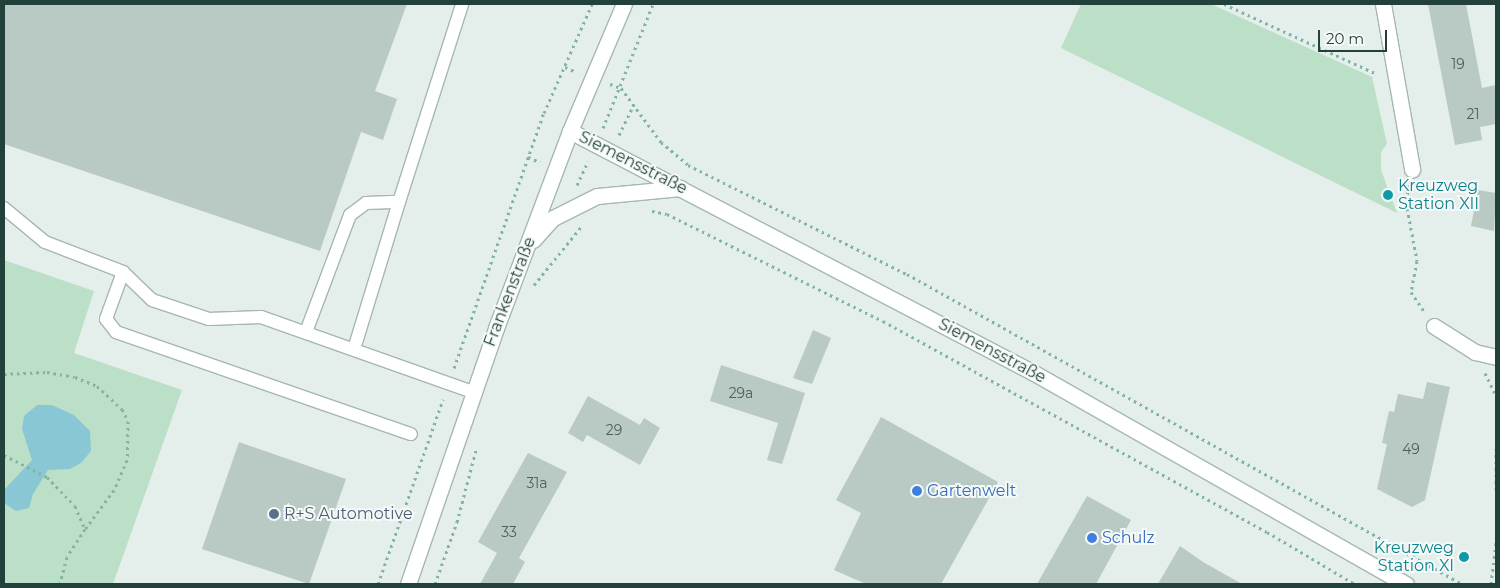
<!DOCTYPE html>
<meta charset="utf-8">
<style>
body{margin:0}
#map{position:relative;width:1500px;height:588px;overflow:hidden;background:#e4eeea;font-family:Montserrat,sans-serif}
div>[style]{position:absolute}
.green>*{inset:0;background:#bce0c7}
.water>*{inset:0;background:#8ac7d5}
.building>*{inset:0;background:#b9c9c3}
.path>*{height:3px;margin-top:-1.5px;transform-origin:0;background:repeating-linear-gradient(90deg,#83b3a5 0 2.5px,transparent 0 6.5px)}
.roads{filter:drop-shadow(1px 0 #a6b7b2) drop-shadow(-1px 0 #a6b7b2) drop-shadow(0 1px #a6b7b2) drop-shadow(0 -1px #a6b7b2)}
.service>*{height:12px;margin:-6px;padding:0 6px;transform-origin:6px;border-radius:6px;background:#fff}
.minor>*{height:15px;margin:-7.5px;padding:0 7.5px;transform-origin:7.5px;border-radius:7.5px;background:#fff}
.tertiary>*{height:15px;margin:-7.5px;padding:0 7.5px;transform-origin:7.5px;border-radius:7.5px;background:#fff}
.dots>*{width:14px;height:14px;translate:-50% -50%;box-sizing:border-box;border:2px solid #f5faf8;border-radius:50%}
span{translate:-50% -50%;white-space:nowrap;text-align:center;line-height:1.15;-webkit-text-stroke:4px #f5faf8;paint-order:stroke}
.number-label{font-size:14px;color:#48635c}
.number-label span{-webkit-text-stroke-width:0}
.street-label{font-size:16px;color:#22413a}
.culture-label{font-size:16px;color:#0d838f}
.left{translate:0 -50%;text-align:left}
.right{translate:-100% -50%;text-align:right}
.shop-label{font-size:16px;color:#366cbe}
.service-label{font-size:16px;color:#4e5e75}
.frame{position:absolute;inset:0;border:5px solid #22413a;pointer-events:none}
.scale{position:absolute;left:1318px;top:30px;width:69px;height:22px;box-sizing:border-box;border:2px solid #22413a;border-top:0;padding-left:6px;font-size:15px;line-height:18px;white-space:nowrap;color:#22413a;-webkit-text-stroke:4px #f5faf8;paint-order:stroke}
</style>
<div id="map">
<div class="green">
<i style="clip-path:polygon(1081px 4px,1211px 4px,1372px 77px,1387px 144px,1381px 152px,1381px 170px,1397px 213px,1061px 48px)"></i>
<i style="clip-path:polygon(4px 260px,94px 291px,74px 353px,182px 390px,113px 584px,4px 584px)"></i>
</div>
<div class="water">
<i style="clip-path:polygon(37px 405px,52px 405px,74px 415px,90px 431px,91px 451px,81px 463px,70px 469px,48px 470px,33px 494px,29px 508px,16px 511px,4px 503px,4px 490px,32px 460px,22px 429px,24px 416px)"></i>
</div>
<div class="building">
<i style="clip-path:polygon(4px 4px,407px 4px,375px 91px,397px 99px,383px 140px,361px 132px,320px 251px,4px 144px)"></i>
<i style="clip-path:polygon(1428px 4px,1466px 4px,1482px 88px,1496px 85px,1496px 124px,1480px 127px,1482px 140px,1455px 145px)"></i>
<i style="clip-path:polygon(1478px 190px,1496px 193px,1494px 231px,1471px 226px)"></i>
<i style="clip-path:polygon(813px 330px,831px 338px,812px 384px,793px 378px)"></i>
<i style="clip-path:polygon(721px 365px,805px 393px,782px 464px,767px 460px,778px 423px,710px 401px)"></i>
<i style="clip-path:polygon(1427px 382px,1450px 387px,1425px 500px,1412px 507px,1377px 489px,1387px 444px,1382px 443px,1389px 411px,1394px 412px,1398px 394px,1423px 399px)"></i>
<i style="clip-path:polygon(588px 396px,640px 425px,644px 418px,660px 428px,640px 465px,587px 435px,583px 442px,568px 433px)"></i>
<i style="clip-path:polygon(881px 417px,998px 482px,941px 584px,866px 584px,834px 570px,861px 513px,836px 500px)"></i>
<i style="clip-path:polygon(239px 442px,346px 479px,309px 584px,202px 549px)"></i>
<i style="clip-path:polygon(528px 453px,567px 472px,519px 558px,525px 562px,513px 584px,480px 584px,497px 553px,478px 542px)"></i>
<i style="clip-path:polygon(1087px 496px,1131px 520px,1096px 584px,1037px 584px)"></i>
<i style="clip-path:polygon(1180px 546px,1203px 562px,1242px 584px,1158px 584px)"></i>
</div>
<div class="path">
<i style="left:1224px;top:4px;width:168px;rotate:24.6deg"></i>
<i style="left:565px;top:67px;width:12px;rotate:24deg"></i>
<i style="left:610px;top:84px;width:12px;rotate:20deg"></i>
<i style="left:621px;top:88px;width:67px;rotate:53.5deg"></i>
<i style="left:661px;top:142px;width:35px;rotate:40deg"></i>
<i style="left:688px;top:165px;width:245px;rotate:26.5deg"></i>
<i style="left:907px;top:274px;width:636px;rotate:29.19deg"></i>
<i style="left:603px;top:128px;width:134px;rotate:-68deg"></i>
<i style="left:619px;top:135px;width:34px;rotate:-64deg"></i>
<i style="left:528px;top:157px;width:13px;rotate:23deg"></i>
<i style="left:577px;top:185px;width:26px;rotate:-65deg"></i>
<i style="left:1409px;top:185px;width:17px;rotate:100deg"></i>
<i style="left:1406px;top:202px;width:60px;rotate:79.4deg"></i>
<i style="left:1417px;top:261px;width:32px;rotate:101deg"></i>
<i style="left:1411px;top:292px;width:23px;rotate:56deg"></i>
<i style="left:652px;top:211px;width:15px;rotate:11deg"></i>
<i style="left:667px;top:214px;width:241px;rotate:26.4deg"></i>
<i style="left:883px;top:321px;width:438px;rotate:28.8deg"></i>
<i style="left:1267px;top:532px;width:102px;rotate:30.6deg"></i>
<i style="left:534px;top:285px;width:75px;rotate:-51deg"></i>
<i style="left:454px;top:368px;width:270px;rotate:-70.6deg"></i>
<i style="left:544px;top:113px;width:119px;rotate:-66.2deg"></i>
<i style="left:1485px;top:373px;width:25px;rotate:64deg"></i>
<i style="left:4px;top:374px;width:43px;rotate:-2.7deg"></i>
<i style="left:47px;top:372px;width:28px;rotate:10deg"></i>
<i style="left:75px;top:377px;width:24px;rotate:22deg"></i>
<i style="left:97px;top:386px;width:34px;rotate:43deg"></i>
<i style="left:122px;top:409px;width:13px;rotate:63deg"></i>
<i style="left:128px;top:421px;width:39px;rotate:91deg"></i>
<i style="left:127px;top:460px;width:33px;rotate:113deg"></i>
<i style="left:114px;top:490px;width:49px;rotate:126.6deg"></i>
<i style="left:1496px;top:448px;width:42px;rotate:90deg"></i>
<i style="left:4px;top:455px;width:48px;rotate:27.1deg"></i>
<i style="left:47px;top:477px;width:40px;rotate:46deg"></i>
<i style="left:75px;top:506px;width:25px;rotate:67deg"></i>
<i style="left:85px;top:529px;width:33px;rotate:123deg"></i>
<i style="left:67px;top:557px;width:28px;rotate:105deg"></i>
<i style="left:378px;top:584px;width:196px;rotate:-70.6deg"></i>
<i style="left:435px;top:584px;width:66px;rotate:-70.5deg"></i>
<i style="left:457px;top:522px;width:74px;rotate:-75.2deg"></i>
<i style="left:1491px;top:584px;width:42px;rotate:-83.2deg"></i>
</div>
<div class="roads">
<div class="service">
<i style="left:399px;top:202px;width:208px;rotate:-72.3deg"></i>
<i style="left:4px;top:208px;width:53px;rotate:39.7deg"></i>
<i style="left:45px;top:242px;width:84px;rotate:21deg"></i>
<i style="left:123px;top:272px;width:40px;rotate:44deg"></i>
<i style="left:152px;top:300px;width:60px;rotate:18.4deg"></i>
<i style="left:209px;top:319px;width:52px;rotate:-2.2deg"></i>
<i style="left:261px;top:317px;width:225px;rotate:19.5deg"></i>
<i style="left:123px;top:272px;width:50px;rotate:109.9deg"></i>
<i style="left:106px;top:319px;width:16px;rotate:52deg"></i>
<i style="left:116px;top:332px;width:312px;rotate:19.1deg"></i>
<i style="left:306px;top:332px;width:125px;rotate:-69.4deg"></i>
<i style="left:350px;top:215px;width:20px;rotate:-37deg"></i>
<i style="left:366px;top:203px;width:33px;rotate:-2deg"></i>
<i style="left:399px;top:202px;width:154px;rotate:107deg"></i>
</div>
<div class="minor">
<i style="left:1383px;top:4px;width:168px;rotate:80deg"></i>
<i style="left:570px;top:131px;width:138px;rotate:-67deg"></i>
<i style="left:1434px;top:326px;width:49px;rotate:32.4deg"></i>
<i style="left:1475px;top:352px;width:22px;rotate:13deg"></i>
</div>
<div class="tertiary">
<i style="left:533px;top:240px;width:30px;rotate:-48deg"></i>
<i style="left:553px;top:218px;width:49px;rotate:-26.6deg"></i>
<i style="left:597px;top:196px;width:84px;rotate:-5.4deg"></i>
<i style="left:408px;top:584px;width:271px;rotate:-71deg"></i>
<i style="left:496px;top:328px;width:210px;rotate:-69.4deg"></i>
<i style="left:570px;top:131px;width:523px;rotate:27.54deg"></i>
<i style="left:1034px;top:373px;width:428px;rotate:29.6deg"></i>
</div>
</div>
<div class="dots">
<i style="left:1388px;top:195px;background:#0f9aa8"></i>
<i style="left:917px;top:491px;background:#3f7fe0"></i>
<i style="left:274px;top:514px;background:#5c6f8a"></i>
<i style="left:1092px;top:538px;background:#3f7fe0"></i>
<i style="left:1464px;top:557px;background:#0f9aa8"></i>
</div>
<div class="number-label">
<span style="left:1458px;top:64px">19</span>
<span style="left:1473px;top:114px">21</span>
<span style="left:741px;top:393px">29a</span>
<span style="left:614px;top:430px">29</span>
<span style="left:1411px;top:449px">49</span>
<span style="left:537px;top:483px">31a</span>
<span style="left:509px;top:532px">33</span>
</div>
<div class="street-label">
<span style="left:633px;top:163px;rotate:27deg">Siemensstraße</span>
<span style="left:510px;top:292px;rotate:-69deg">Frankenstraße</span>
<span style="left:992px;top:351px;rotate:28deg">Siemensstraße</span>
</div>
<div class="culture-label">
<span class="left" style="left:1398px;top:195px">Kreuzweg<br>Station XII</span>
<span class="right" style="left:1454px;top:557px">Kreuzweg<br>Station XI</span>
</div>
<div class="shop-label">
<span class="left" style="left:927px;top:491px">Gartenwelt</span>
<span class="left" style="left:1102px;top:538px">Schulz</span>
</div>
<div class="service-label">
<span class="left" style="left:284px;top:514px">R+S Automotive</span>
</div>
<div class="frame"></div>
<div class="scale">20 m</div>
</div>
